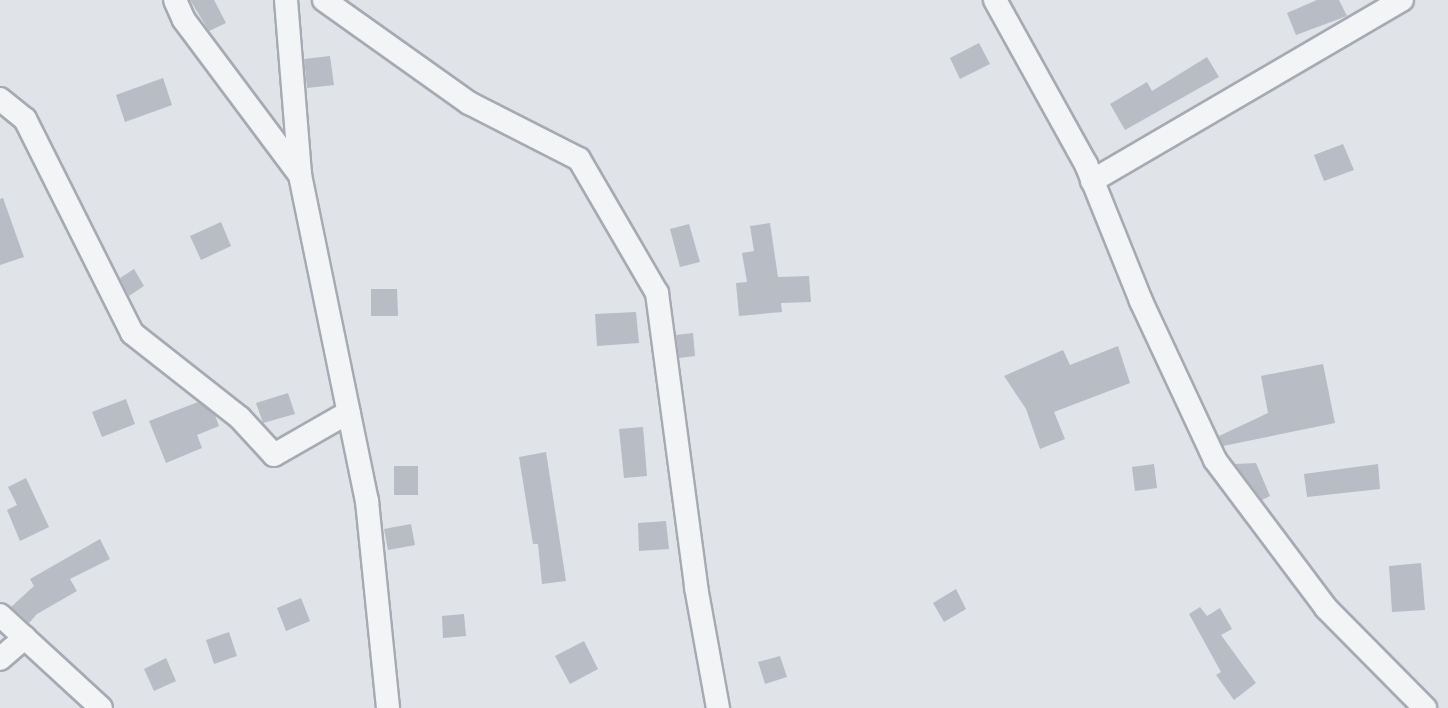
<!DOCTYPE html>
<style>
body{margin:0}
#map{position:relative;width:1448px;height:708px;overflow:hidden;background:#e0e3e8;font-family:"Space Grotesk",sans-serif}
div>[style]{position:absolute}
.building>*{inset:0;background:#b8bcc4}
.roads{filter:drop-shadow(2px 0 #a6aab2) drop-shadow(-2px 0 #a6aab2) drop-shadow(0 2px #a6aab2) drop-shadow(0 -2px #a6aab2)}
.street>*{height:22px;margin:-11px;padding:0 11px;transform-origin:11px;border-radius:11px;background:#f3f4f6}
span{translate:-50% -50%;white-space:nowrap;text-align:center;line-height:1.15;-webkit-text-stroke:6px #f0f2f5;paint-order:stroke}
</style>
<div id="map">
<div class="building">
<i style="clip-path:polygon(190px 0,214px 0,226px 23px,209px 31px)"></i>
<i style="clip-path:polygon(1317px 0,1339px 0,1347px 16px,1296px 35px,1287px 13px)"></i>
<i style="clip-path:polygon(979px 43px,990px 64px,960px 79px,950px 58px)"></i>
<i style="clip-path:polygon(330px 56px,334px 85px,307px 88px,304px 59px)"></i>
<i style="clip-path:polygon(1207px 57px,1219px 77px,1125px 130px,1110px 104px,1147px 82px,1152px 91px)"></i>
<i style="clip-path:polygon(163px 78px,172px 105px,125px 122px,116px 95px)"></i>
<i style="clip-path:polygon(1343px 144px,1354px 170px,1324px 181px,1314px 155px)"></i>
<i style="clip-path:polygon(3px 198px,24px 257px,0 265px,0 199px)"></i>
<i style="clip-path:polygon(221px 222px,231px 246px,201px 260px,190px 236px)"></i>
<i style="clip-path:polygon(770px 223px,778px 277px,809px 276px,811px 302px,781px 303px,782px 312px,739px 316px,736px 283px,747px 282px,742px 253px,754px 251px,750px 226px)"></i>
<i style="clip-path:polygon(689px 224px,700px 262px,680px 267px,670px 229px)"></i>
<i style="clip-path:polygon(134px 269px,144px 286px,129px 296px,120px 278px)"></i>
<i style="clip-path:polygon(371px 289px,397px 289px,398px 316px,371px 316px)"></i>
<i style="clip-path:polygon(636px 312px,639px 343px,597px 346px,595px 314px)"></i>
<i style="clip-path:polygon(693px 333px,695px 356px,679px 358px,676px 335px)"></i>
<i style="clip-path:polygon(1118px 346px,1130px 383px,1054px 412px,1065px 439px,1040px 449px,1026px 409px,1004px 376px,1063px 350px,1070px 365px)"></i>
<i style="clip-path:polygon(1323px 364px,1335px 423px,1223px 446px,1219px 436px,1268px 413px,1261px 376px)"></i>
<i style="clip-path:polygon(288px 393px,295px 414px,263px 423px,256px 403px)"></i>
<i style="clip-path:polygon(126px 399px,135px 424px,102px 437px,92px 412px)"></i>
<i style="clip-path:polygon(198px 402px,215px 415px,219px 426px,197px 435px,202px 448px,166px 463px,149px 421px)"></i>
<i style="clip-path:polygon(643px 427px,647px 476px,624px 478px,619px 429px)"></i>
<i style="clip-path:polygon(546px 452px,566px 581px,542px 584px,538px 544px,533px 544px,519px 457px)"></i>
<i style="clip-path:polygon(1256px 463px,1270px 496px,1262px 500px,1235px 464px)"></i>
<i style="clip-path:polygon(1154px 464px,1157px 488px,1135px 491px,1132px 467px)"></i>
<i style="clip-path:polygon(1378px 464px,1380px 489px,1307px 497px,1304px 474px)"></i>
<i style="clip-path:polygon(394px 466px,418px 466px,418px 495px,394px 495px)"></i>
<i style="clip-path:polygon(26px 478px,49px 527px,20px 541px,7px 510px,17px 505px,8px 487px)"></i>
<i style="clip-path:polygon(666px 521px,669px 549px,639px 551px,638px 523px)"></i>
<i style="clip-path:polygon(411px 524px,415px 545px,388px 550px,384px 529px)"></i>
<i style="clip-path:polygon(100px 539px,110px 559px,70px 579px,77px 591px,37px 614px,29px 623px,11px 607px,34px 586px,30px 579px)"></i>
<i style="clip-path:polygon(1421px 563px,1425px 610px,1392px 612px,1389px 566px)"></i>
<i style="clip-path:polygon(956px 589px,966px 609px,944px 622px,933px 603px)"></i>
<i style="clip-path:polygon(301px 598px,310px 621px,286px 631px,277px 608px)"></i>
<i style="clip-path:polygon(1200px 607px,1207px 616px,1220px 608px,1232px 629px,1221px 635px,1256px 683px,1234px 700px,1216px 675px,1221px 672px,1189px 614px)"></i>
<i style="clip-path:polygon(464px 614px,466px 636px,443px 638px,442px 616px)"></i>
<i style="clip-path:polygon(229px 632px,237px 656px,214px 664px,206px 640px)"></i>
<i style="clip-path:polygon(584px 641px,598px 669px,570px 684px,555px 656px)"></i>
<i style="clip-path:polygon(780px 656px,787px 677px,765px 684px,758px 662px)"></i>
<i style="clip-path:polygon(166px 658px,176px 681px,154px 691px,144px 669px)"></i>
</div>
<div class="roads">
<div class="street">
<i style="left:175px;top:0;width:22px;rotate:66deg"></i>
<i style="left:184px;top:20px;width:194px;rotate:53.2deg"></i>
<i style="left:286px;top:0;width:176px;rotate:85.4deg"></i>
<i style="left:300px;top:175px;width:333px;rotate:78.4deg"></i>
<i style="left:367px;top:501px;width:208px;rotate:84.2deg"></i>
<i style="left:324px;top:0;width:178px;rotate:35.4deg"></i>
<i style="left:469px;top:103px;width:123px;rotate:27deg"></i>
<i style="left:579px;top:159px;width:155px;rotate:59.8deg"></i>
<i style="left:657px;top:293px;width:297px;rotate:82.4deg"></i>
<i style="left:696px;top:587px;width:123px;rotate:79.7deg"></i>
<i style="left:995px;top:0;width:188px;rotate:61deg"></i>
<i style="left:1086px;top:164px;width:148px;rotate:68.1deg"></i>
<i style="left:1141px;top:301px;width:175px;rotate:65deg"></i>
<i style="left:1215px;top:460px;width:185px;rotate:53.1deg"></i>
<i style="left:1326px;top:608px;width:141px;rotate:45.3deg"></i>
<i style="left:0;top:99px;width:32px;rotate:39deg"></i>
<i style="left:25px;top:119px;width:239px;rotate:63.4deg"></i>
<i style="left:132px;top:333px;width:137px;rotate:38.2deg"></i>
<i style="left:240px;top:418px;width:50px;rotate:47.4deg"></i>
<i style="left:274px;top:455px;width:86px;rotate:-29.8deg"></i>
<i style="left:1092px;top:181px;width:359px;rotate:-30.3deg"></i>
<i style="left:0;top:615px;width:137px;rotate:42.6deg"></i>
<i style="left:0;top:659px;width:33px;rotate:-41deg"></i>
</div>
</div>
</div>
